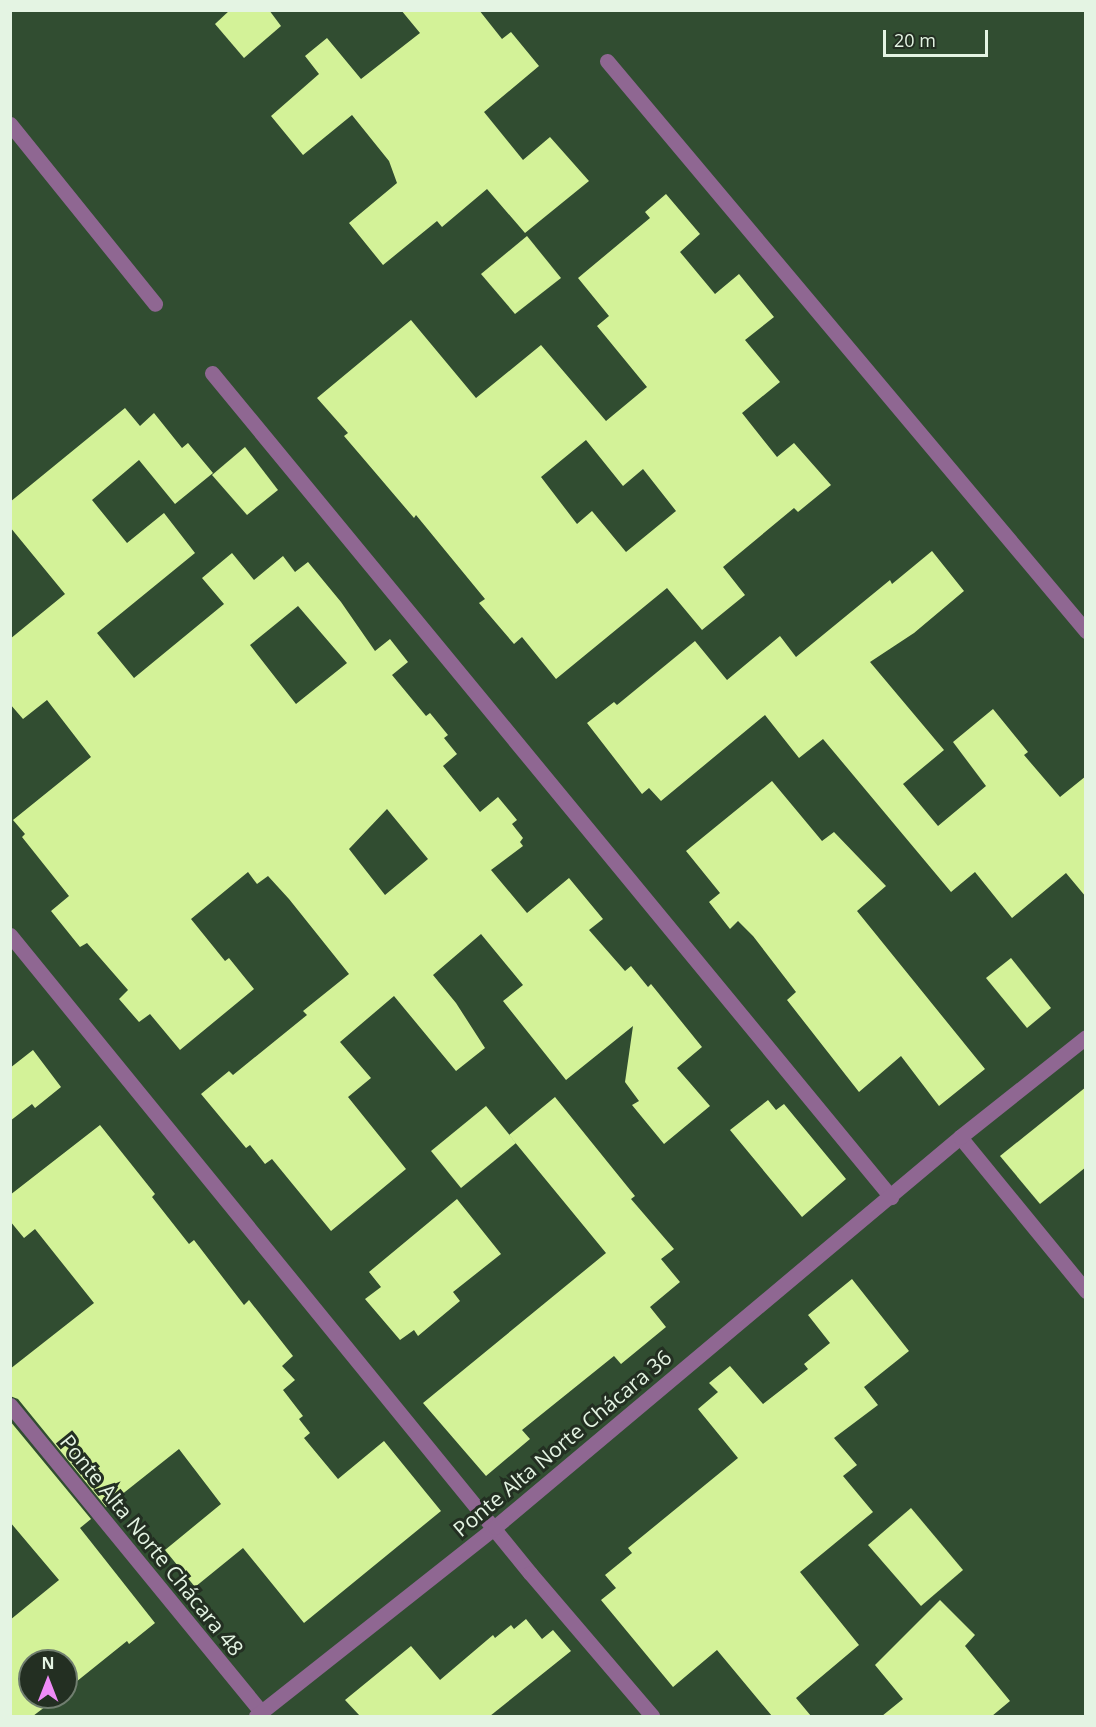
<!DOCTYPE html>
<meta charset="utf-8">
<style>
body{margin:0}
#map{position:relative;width:1096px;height:1727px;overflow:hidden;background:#314d31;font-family:"Open Sans",sans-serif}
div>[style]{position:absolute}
.building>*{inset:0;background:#d3f298}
.minor>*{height:15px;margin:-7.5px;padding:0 7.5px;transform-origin:7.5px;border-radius:7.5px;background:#8f6792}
.tertiary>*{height:15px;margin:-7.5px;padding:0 7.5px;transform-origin:7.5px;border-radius:7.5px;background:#8f6792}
span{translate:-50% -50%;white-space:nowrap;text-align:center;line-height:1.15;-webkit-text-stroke:6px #232f22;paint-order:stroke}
.street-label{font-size:21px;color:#e4f4e3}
.frame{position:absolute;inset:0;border:12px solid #e4f4e3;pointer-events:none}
.north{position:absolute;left:18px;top:1649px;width:60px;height:60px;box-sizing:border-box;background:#232f22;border:2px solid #707e6f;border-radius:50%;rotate:0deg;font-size:16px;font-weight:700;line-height:24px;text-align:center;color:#e4f4e3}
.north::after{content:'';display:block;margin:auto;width:21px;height:27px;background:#ef8bf7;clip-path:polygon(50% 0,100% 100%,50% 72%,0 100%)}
.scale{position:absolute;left:883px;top:30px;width:105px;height:27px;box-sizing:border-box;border:3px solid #e4f4e3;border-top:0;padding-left:8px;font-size:18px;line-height:21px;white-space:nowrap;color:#e4f4e3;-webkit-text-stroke:4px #232f22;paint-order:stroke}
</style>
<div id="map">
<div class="building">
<i style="clip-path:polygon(230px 10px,269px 10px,281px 26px,244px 58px,215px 24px)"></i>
<i style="clip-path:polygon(401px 10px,479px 10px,502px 39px,511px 32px,539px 66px,484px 112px,523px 160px,550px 137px,589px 181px,525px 233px,487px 189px,442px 227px,437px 221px,383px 265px,349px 223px,397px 183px,389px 161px,352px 115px,303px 155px,271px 116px,319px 74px,305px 56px,327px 38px,361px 79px,420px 33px)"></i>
<i style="clip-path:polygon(evenodd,666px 194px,700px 234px,680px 252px,715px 294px,739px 274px,774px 317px,745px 340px,780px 382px,742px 413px,777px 457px,794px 443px,831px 485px,798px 512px,794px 508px,723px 567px,745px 595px,702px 630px,667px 588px,556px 679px,522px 637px,514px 644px,479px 603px,485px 599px,416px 515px,414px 518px,362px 457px,344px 436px,348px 433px,317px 398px,411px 320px,476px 398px,541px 345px,606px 421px,647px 387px,597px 326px,609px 316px,578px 278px,650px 218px,645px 212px,666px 194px,586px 440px,623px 486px,643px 469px,676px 511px,626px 552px,592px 511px,577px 524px,541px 477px,586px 440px)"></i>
<i style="clip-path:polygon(527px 236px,561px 278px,515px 314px,481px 274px)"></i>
<i style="clip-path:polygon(evenodd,125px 408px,140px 426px,154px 413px,182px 448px,188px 443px,213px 473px,175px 504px,139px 460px,92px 500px,127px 543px,164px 513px,195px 553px,97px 633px,134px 678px,224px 604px,202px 578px,232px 553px,254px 580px,283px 556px,295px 572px,308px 562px,341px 602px,375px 651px,390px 639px,408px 662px,392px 675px,426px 716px,430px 713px,448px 735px,444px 738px,457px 754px,443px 766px,480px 812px,498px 797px,517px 820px,512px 824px,523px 838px,520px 842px,523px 846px,491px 870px,527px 913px,569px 878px,603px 919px,589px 930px,625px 971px,631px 966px,648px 987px,651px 984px,702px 1047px,677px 1068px,710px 1106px,664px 1144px,632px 1105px,639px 1101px,625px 1082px,633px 1026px,566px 1080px,503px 1001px,523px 985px,481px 934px,433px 975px,456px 1003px,485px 1048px,456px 1071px,394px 996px,340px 1042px,371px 1078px,348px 1097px,406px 1169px,331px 1231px,272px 1159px,265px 1164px,250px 1145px,246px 1148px,201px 1094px,229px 1071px,233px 1075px,307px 1015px,303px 1011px,349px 974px,289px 899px,268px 876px,257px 884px,248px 872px,191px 919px,225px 961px,229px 958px,254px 989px,180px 1050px,150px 1014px,139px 1022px,119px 999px,128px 990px,87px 943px,80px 947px,51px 911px,69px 896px,22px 837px,25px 834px,13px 820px,91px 757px,47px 700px,23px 719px,10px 704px,10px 639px,65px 594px,10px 527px,10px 502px,125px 408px,298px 606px,347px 663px,296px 704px,250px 645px,298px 606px,125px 408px,387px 809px,428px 859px,385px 895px,349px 849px,387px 809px)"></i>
<i style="clip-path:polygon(245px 447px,278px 490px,247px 515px,212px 475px)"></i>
<i style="clip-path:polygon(932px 551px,964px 591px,914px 633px,870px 662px,944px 750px,903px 784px,938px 826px,986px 786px,953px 742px,993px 709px,1028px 752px,1024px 755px,1060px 797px,1086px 776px,1086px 897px,1066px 873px,1012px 918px,975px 872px,951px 892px,823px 739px,799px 758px,765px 715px,661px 801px,649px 788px,642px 794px,587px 723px,614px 702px,617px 705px,695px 641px,727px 680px,780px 636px,796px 657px,890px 580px,892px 584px)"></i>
<i style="clip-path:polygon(772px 781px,822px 841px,834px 832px,886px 886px,857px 911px,985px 1069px,939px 1106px,901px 1056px,859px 1092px,787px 1000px,796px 992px,753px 936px,738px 921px,730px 929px,709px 902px,720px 893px,686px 851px)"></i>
<i style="clip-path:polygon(1011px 958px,1051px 1008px,1027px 1028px,986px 978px)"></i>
<i style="clip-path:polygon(33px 1050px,61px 1087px,35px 1108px,32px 1104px,10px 1121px,10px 1068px)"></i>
<i style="clip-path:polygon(1086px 1087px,1086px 1167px,1040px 1204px,1000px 1156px)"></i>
<i style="clip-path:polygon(555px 1097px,635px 1196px,631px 1199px,674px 1249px,661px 1259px,680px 1282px,650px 1307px,666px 1327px,621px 1364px,614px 1356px,522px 1430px,530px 1439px,486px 1476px,423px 1403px,606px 1253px,509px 1135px)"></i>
<i style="clip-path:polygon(768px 1100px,776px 1110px,784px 1104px,846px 1179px,802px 1217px,730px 1130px)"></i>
<i style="clip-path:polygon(486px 1106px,516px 1143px,461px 1188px,431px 1151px)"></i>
<i style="clip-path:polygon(100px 1125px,155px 1194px,152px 1197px,189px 1244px,194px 1240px,244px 1305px,249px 1300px,293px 1356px,282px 1366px,295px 1380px,283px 1390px,303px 1416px,299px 1419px,310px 1433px,304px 1438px,338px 1479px,384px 1441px,441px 1511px,304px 1623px,243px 1548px,195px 1587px,165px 1550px,221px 1504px,179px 1449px,106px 1507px,18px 1399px,10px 1396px,10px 1369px,94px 1303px,35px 1229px,24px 1238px,10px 1221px,10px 1195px)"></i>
<i style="clip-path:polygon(457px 1199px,501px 1254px,453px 1292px,460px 1301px,418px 1336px,414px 1330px,400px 1340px,365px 1299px,381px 1287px,369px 1272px)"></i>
<i style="clip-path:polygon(852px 1279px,909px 1351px,864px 1387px,878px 1405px,834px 1438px,857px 1465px,843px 1476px,873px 1512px,800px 1572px,859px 1645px,796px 1698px,811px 1716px,772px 1716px,717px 1650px,673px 1687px,601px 1600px,616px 1588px,605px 1575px,632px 1553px,628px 1548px,738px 1458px,698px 1409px,718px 1392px,709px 1383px,730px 1366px,763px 1404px,808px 1369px,804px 1364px,830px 1343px,808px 1315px)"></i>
<i style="clip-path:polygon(10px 1421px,91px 1519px,80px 1528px,155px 1623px,129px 1644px,127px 1641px,66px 1690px,66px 1661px,30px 1661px,30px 1697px,58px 1697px,33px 1716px,10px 1716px,10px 1620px,59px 1580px,10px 1522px)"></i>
<i style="clip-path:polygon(911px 1508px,963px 1570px,921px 1606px,868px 1545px)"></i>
<i style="clip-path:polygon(940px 1600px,975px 1635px,965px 1646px,1010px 1701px,992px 1716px,882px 1716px,903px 1699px,875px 1665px)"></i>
<i style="clip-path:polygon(526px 1619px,542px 1639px,553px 1630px,571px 1651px,490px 1716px,360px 1716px,345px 1700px,411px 1646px,440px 1680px,493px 1635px,495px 1638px,511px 1625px,514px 1629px)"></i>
</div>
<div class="minor">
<i style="left:607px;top:61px;width:745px;rotate:49.96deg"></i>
<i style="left:10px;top:124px;width:231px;rotate:51.1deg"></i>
<i style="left:212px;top:373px;width:1068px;rotate:50.51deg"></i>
<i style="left:10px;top:935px;width:823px;rotate:50.82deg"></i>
<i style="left:530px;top:1573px;width:188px;rotate:49.5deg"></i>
<i style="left:960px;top:1137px;width:199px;rotate:50.7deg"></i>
<i style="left:10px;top:1405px;width:397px;rotate:50.7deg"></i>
</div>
<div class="tertiary">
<i style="left:256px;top:1716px;width:305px;rotate:-38.3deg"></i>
<i style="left:495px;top:1527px;width:607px;rotate:-39.99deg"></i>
<i style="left:960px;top:1137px;width:161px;rotate:-38.4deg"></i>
</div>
<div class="street-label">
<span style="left:562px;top:1443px;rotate:-40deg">Ponte Alta Norte Chácara 36</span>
<span style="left:152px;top:1545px;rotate:51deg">Ponte Alta Norte Chácara 48</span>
</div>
<div class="frame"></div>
<div class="north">N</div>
<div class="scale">20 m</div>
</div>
